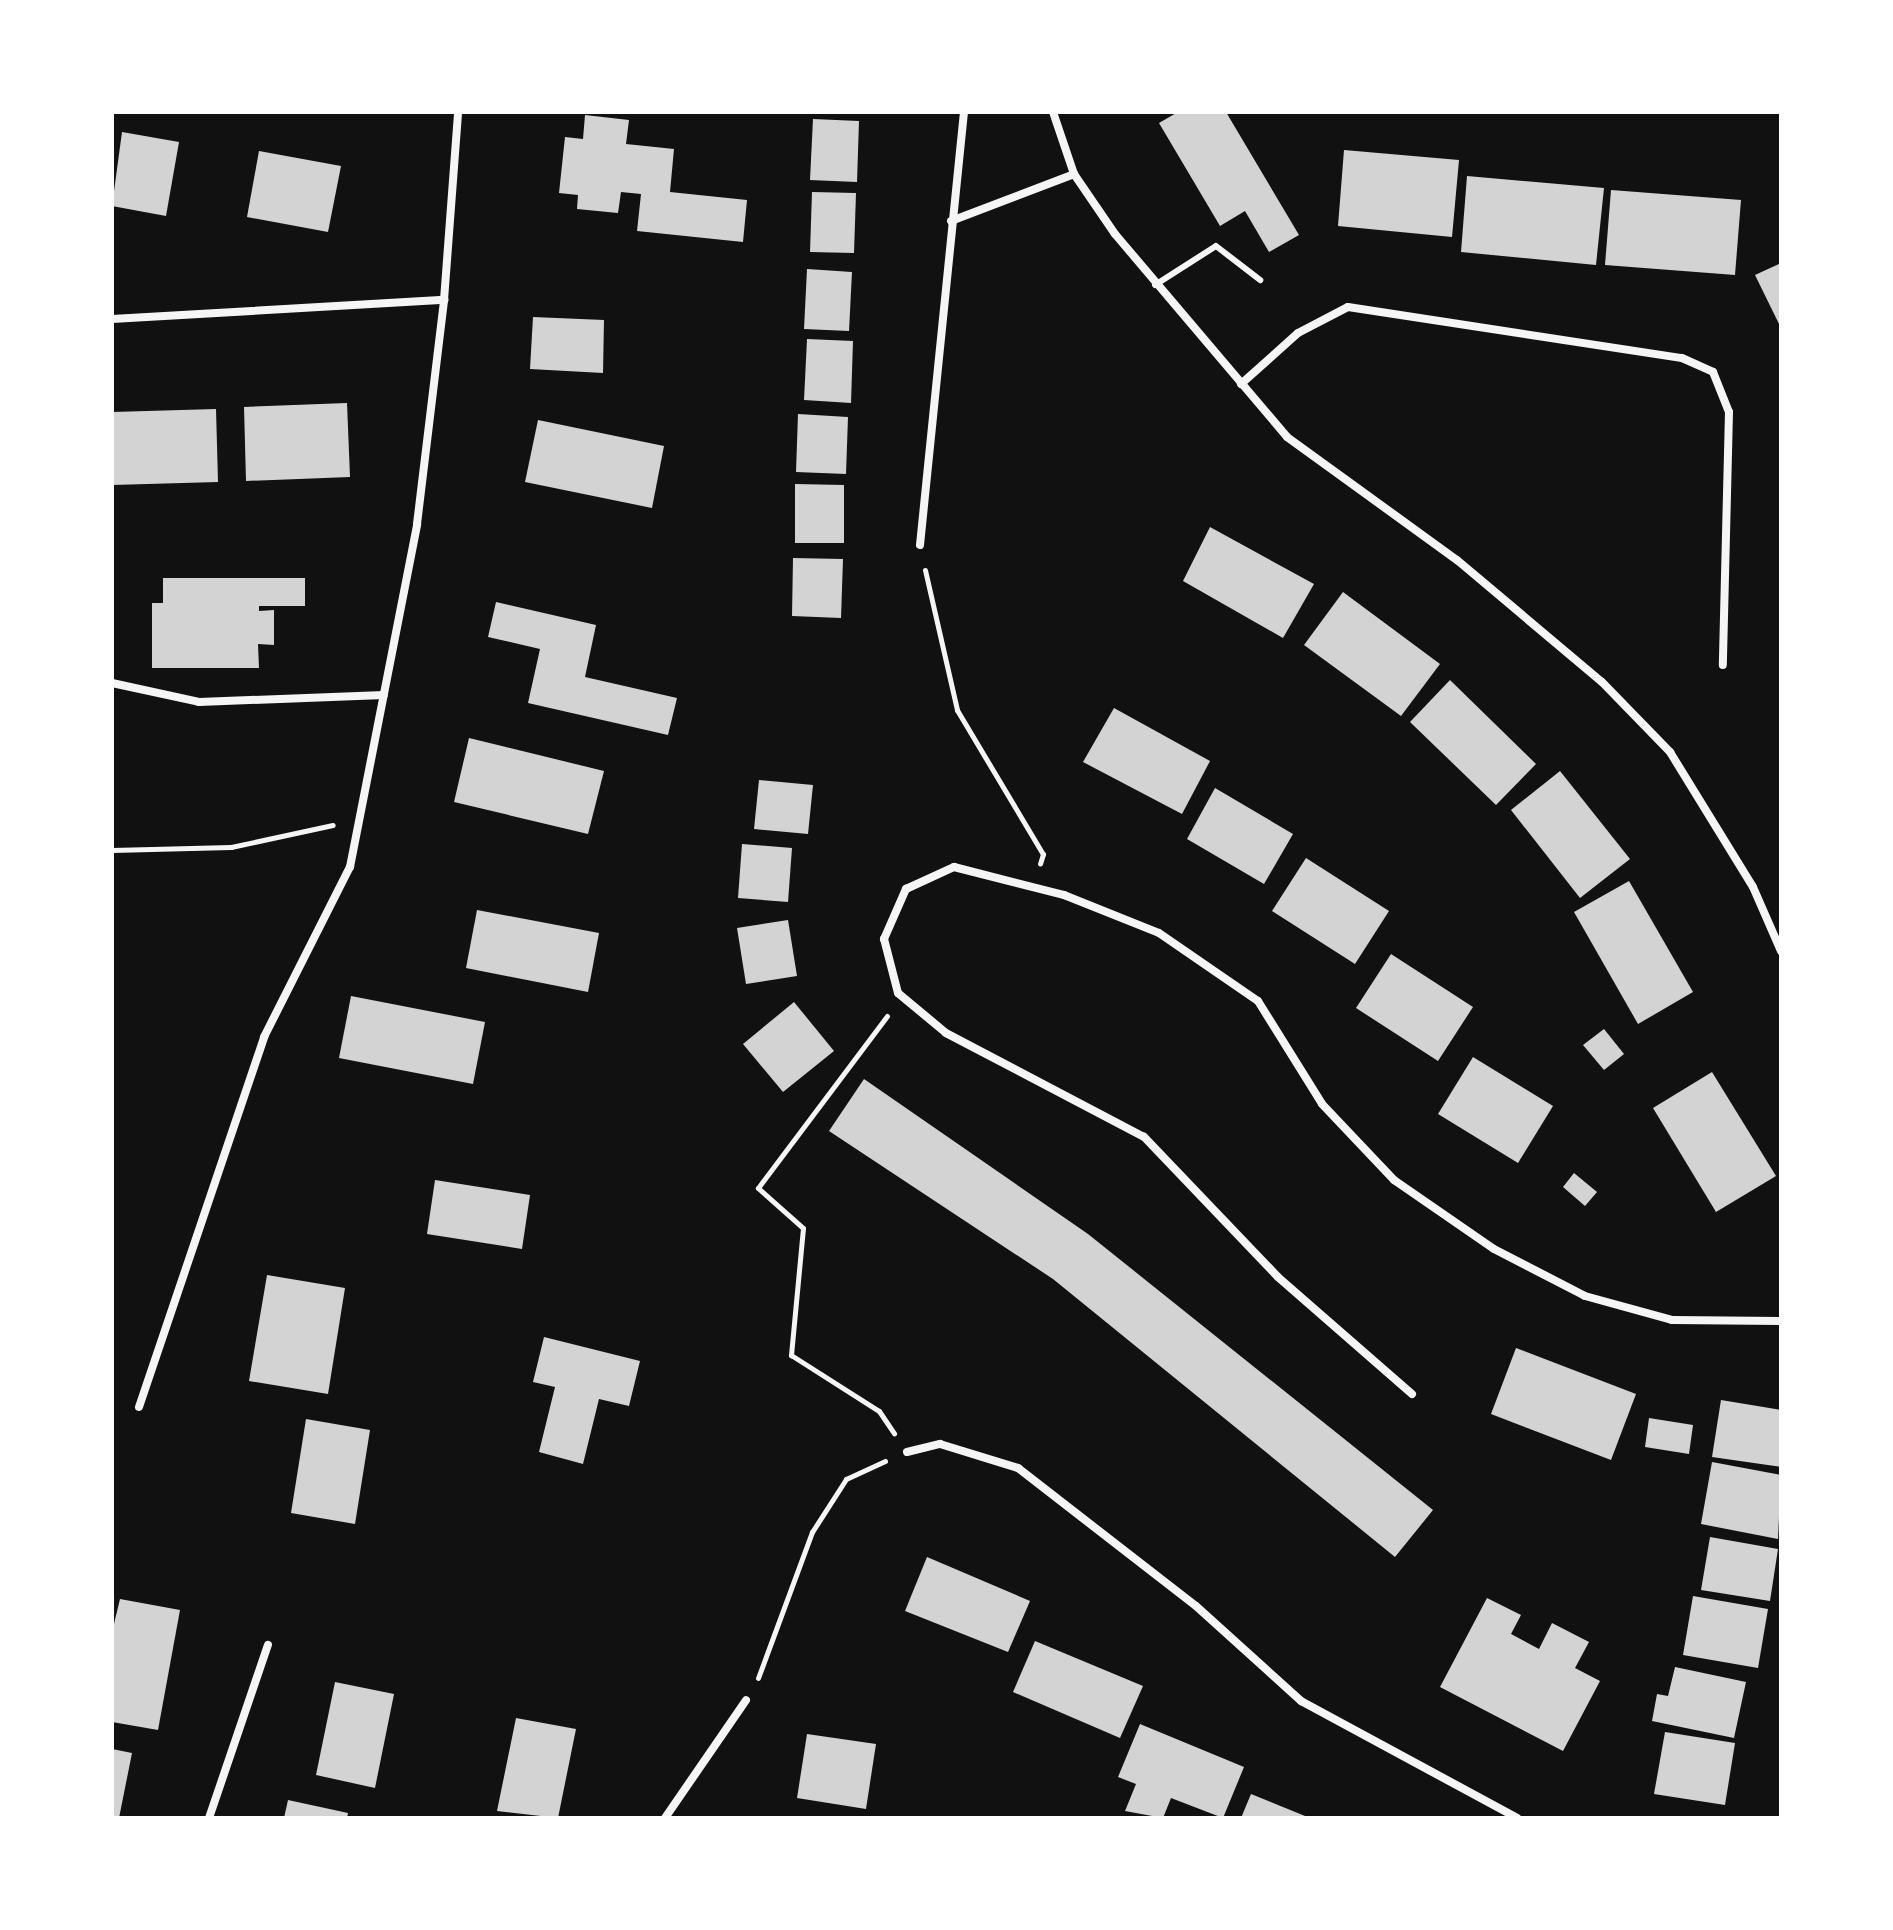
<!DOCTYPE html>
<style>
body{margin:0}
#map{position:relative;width:1893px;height:1930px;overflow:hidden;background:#111;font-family:Mulish,sans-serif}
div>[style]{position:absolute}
.building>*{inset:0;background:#d3d3d3}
.path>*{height:5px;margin:-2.5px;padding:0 2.5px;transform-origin:2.5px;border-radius:2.5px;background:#f5f5f5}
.service>*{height:6px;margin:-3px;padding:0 3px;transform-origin:3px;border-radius:3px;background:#f5f5f5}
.minor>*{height:8px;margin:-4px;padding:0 4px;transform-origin:4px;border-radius:4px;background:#f5f5f5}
span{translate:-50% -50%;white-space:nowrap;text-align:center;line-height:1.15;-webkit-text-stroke:6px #fff;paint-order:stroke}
.frame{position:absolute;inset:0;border:114px solid #fff;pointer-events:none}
</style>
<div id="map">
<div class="building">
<i style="clip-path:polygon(1178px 112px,1226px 112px,1299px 235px,1269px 252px,1245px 211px,1220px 226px,1159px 123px)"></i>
<i style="clip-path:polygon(585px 115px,629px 120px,626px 144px,674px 149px,670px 192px,747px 200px,743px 242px,637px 231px,641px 194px,621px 192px,618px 213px,577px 209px,578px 195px,559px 193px,565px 137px,583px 139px)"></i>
<i style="clip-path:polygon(813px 119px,859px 121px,857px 182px,810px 180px)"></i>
<i style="clip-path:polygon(122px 132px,179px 142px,166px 216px,112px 206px)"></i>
<i style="clip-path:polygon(1344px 150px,1459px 160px,1452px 237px,1338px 226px)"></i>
<i style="clip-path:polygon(259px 151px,341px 166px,328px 232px,247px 217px)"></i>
<i style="clip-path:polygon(1467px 176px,1604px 188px,1596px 265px,1461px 252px)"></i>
<i style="clip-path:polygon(1611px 190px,1741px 200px,1735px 275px,1605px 265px)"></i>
<i style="clip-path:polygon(812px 192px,856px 193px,854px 253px,810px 252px)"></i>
<i style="clip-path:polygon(1781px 263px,1781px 328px,1755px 275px)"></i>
<i style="clip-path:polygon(807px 269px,852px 272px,849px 331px,804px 329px)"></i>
<i style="clip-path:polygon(533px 317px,604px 320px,603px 373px,530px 369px)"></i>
<i style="clip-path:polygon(807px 339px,853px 341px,851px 403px,804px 400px)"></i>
<i style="clip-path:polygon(347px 403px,350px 477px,246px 481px,244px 407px)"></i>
<i style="clip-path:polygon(216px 409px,218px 482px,112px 485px,112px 412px)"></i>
<i style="clip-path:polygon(798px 414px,848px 417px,846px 474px,796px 472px)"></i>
<i style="clip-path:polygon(538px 420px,664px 446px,652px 508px,525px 482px)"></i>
<i style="clip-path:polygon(795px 484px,844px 485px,844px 543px,795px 543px)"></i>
<i style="clip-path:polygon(1210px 527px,1314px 584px,1283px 638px,1183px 581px)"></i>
<i style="clip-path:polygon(793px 558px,843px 559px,841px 618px,792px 616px)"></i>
<i style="clip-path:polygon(163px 578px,305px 578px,305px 606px,259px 606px,259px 611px,274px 610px,274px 645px,258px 644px,259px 668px,152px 668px,152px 603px,163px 603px)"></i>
<i style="clip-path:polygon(1343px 592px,1440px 664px,1401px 716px,1304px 645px)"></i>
<i style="clip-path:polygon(496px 602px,596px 625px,585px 677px,677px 698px,668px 735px,528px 703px,540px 649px,488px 637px)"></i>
<i style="clip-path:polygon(1450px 680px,1536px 764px,1496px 805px,1410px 722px)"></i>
<i style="clip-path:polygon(1114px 708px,1210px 761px,1182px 814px,1083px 762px)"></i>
<i style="clip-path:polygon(469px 738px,604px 771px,588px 834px,454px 802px)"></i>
<i style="clip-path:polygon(1560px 771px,1630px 859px,1580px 898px,1511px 810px)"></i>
<i style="clip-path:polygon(759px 780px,813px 785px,808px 834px,754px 829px)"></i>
<i style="clip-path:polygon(1215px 788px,1293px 834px,1264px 884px,1187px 839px)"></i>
<i style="clip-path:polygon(742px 844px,792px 848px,788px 902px,738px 898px)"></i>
<i style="clip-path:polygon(1306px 858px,1389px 911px,1355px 964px,1272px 911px)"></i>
<i style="clip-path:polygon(1629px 881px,1693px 992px,1638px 1024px,1574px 912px)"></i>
<i style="clip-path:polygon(477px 910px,599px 933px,588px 992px,466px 968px)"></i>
<i style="clip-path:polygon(788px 920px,797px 976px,746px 984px,737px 928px)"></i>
<i style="clip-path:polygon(1391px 954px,1473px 1007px,1438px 1061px,1356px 1008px)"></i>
<i style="clip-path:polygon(351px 996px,485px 1022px,473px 1084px,339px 1058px)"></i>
<i style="clip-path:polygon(794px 1002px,834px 1051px,783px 1092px,743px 1044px)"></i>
<i style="clip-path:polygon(1604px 1029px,1624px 1054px,1604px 1070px,1583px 1045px)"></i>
<i style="clip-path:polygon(1473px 1057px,1553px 1106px,1518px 1163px,1438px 1114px)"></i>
<i style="clip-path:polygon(1712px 1072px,1776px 1176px,1716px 1212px,1653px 1108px)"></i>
<i style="clip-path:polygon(864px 1079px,1088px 1234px,1433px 1510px,1395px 1557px,1053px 1279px,829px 1131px)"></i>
<i style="clip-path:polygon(1574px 1173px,1597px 1192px,1585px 1206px,1563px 1187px)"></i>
<i style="clip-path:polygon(435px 1180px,530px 1195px,522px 1249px,427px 1234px)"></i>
<i style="clip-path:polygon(267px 1275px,345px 1288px,328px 1394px,249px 1381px)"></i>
<i style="clip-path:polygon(544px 1337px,640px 1361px,629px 1406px,599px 1399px,583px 1464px,539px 1452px,555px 1387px,533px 1382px)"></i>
<i style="clip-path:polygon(1516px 1348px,1636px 1394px,1611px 1460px,1491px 1414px)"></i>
<i style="clip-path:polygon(1721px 1400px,1781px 1410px,1781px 1467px,1712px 1457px)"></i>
<i style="clip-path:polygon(1649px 1418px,1693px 1425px,1689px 1454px,1645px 1447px)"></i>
<i style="clip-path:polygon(306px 1419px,370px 1430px,355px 1524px,291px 1513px)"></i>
<i style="clip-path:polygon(1712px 1462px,1781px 1475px,1778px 1539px,1701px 1524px)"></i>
<i style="clip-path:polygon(1710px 1537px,1778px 1549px,1770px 1601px,1701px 1590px)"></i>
<i style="clip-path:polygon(927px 1557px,1030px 1601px,1008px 1652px,905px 1611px)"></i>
<i style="clip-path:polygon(1693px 1596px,1768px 1609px,1758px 1668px,1683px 1655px)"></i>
<i style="clip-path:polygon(1487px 1598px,1521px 1615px,1511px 1634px,1539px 1649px,1552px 1623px,1589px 1642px,1575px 1668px,1600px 1681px,1563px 1751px,1440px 1687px)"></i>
<i style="clip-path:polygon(120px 1599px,180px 1610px,158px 1730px,112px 1722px,112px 1632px)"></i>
<i style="clip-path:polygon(1035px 1641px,1143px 1686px,1120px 1738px,1013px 1692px)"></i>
<i style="clip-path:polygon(1675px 1667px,1746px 1682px,1734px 1738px,1652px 1721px,1657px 1694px,1668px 1696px)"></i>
<i style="clip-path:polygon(335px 1682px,394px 1694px,375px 1788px,316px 1775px)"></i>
<i style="clip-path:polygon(516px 1718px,576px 1729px,558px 1818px,497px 1811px)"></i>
<i style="clip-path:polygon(1140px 1724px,1244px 1767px,1223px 1818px,1171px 1798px,1163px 1818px,1125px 1811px,1136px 1784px,1118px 1777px)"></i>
<i style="clip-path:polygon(1665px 1732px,1735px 1743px,1725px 1805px,1654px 1794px)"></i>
<i style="clip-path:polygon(807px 1734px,876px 1744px,866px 1809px,797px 1798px)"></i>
<i style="clip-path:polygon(112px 1749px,132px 1753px,119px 1818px,112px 1818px)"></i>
<i style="clip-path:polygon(1251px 1794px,1310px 1818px,1241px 1818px)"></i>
<i style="clip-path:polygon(288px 1800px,348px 1813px,347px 1818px,284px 1818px)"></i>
</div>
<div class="path">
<i style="left:925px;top:570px;width:144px;rotate:77.1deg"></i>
<i style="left:957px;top:710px;width:168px;rotate:59.2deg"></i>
<i style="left:1043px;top:854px;width:10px;rotate:107deg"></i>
<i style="left:112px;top:850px;width:119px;rotate:-1.4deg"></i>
<i style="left:231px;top:847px;width:104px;rotate:-12.2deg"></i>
<i style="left:887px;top:1016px;width:215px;rotate:126.9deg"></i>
<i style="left:758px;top:1188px;width:60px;rotate:41.6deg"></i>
<i style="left:803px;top:1228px;width:128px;rotate:95.4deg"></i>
<i style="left:791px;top:1355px;width:104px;rotate:32.5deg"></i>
<i style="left:879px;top:1411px;width:27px;rotate:56deg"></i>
<i style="left:758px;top:1678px;width:156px;rotate:-69.7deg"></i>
<i style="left:812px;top:1532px;width:63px;rotate:-57.3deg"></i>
<i style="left:846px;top:1479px;width:43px;rotate:-24.8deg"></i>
</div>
<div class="service">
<i style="left:1155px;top:285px;width:72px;rotate:-32.6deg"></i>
<i style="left:1216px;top:246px;width:56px;rotate:37.7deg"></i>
</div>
<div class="minor">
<i style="left:1053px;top:112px;width:65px;rotate:71.3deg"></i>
<i style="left:1074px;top:174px;width:73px;rotate:55.7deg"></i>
<i style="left:1115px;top:234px;width:266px;rotate:49.7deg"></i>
<i style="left:1287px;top:437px;width:210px;rotate:35.9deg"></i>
<i style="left:1457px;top:560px;width:189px;rotate:40.1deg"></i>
<i style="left:1602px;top:682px;width:98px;rotate:45.8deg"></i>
<i style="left:1670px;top:752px;width:158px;rotate:58.4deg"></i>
<i style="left:1753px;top:887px;width:70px;rotate:66.4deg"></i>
<i style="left:951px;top:221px;width:132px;rotate:-20.9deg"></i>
<i style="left:112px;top:319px;width:333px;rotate:-3.3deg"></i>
<i style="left:1241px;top:384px;width:76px;rotate:-41.8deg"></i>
<i style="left:1298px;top:333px;width:56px;rotate:-27.5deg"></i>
<i style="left:1348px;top:307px;width:338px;rotate:8.7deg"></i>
<i style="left:1682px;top:358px;width:34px;rotate:24deg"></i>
<i style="left:1713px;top:372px;width:43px;rotate:68.2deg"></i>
<i style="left:1729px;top:412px;width:253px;rotate:91.4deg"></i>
<i style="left:920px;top:545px;width:435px;rotate:-84.2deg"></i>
<i style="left:112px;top:683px;width:89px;rotate:12.3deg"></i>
<i style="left:199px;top:702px;width:185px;rotate:-2.2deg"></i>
<i style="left:1412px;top:1394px;width:178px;rotate:-138.9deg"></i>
<i style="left:1278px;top:1277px;width:194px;rotate:-133.7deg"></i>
<i style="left:1144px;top:1137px;width:224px;rotate:-152.3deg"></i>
<i style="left:946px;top:1033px;width:62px;rotate:-140.2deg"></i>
<i style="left:898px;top:993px;width:56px;rotate:-104.5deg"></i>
<i style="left:884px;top:939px;width:55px;rotate:-66.3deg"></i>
<i style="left:906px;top:889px;width:53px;rotate:-24.6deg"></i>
<i style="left:954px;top:867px;width:114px;rotate:14.3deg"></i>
<i style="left:1064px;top:895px;width:102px;rotate:21.8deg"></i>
<i style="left:1159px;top:933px;width:120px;rotate:34.5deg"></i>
<i style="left:1258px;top:1001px;width:121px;rotate:58.1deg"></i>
<i style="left:1322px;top:1104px;width:105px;rotate:46.5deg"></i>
<i style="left:1394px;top:1180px;width:121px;rotate:34.6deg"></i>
<i style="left:1494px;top:1249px;width:102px;rotate:27.3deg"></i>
<i style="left:1585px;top:1296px;width:90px;rotate:15.4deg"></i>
<i style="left:1672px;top:1320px;width:109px;rotate:0.5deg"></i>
<i style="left:139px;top:1407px;width:391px;rotate:-71.3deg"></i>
<i style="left:264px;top:1037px;width:191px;rotate:-63.2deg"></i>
<i style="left:350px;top:867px;width:349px;rotate:-78.9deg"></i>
<i style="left:417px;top:524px;width:226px;rotate:-83.1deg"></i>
<i style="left:444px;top:300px;width:189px;rotate:-85.7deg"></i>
<i style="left:907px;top:1452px;width:34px;rotate:-14deg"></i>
<i style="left:940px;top:1444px;width:82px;rotate:17.1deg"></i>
<i style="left:1018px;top:1468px;width:225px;rotate:37.8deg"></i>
<i style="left:1196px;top:1606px;width:142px;rotate:42.1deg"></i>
<i style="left:1301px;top:1701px;width:246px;rotate:28.4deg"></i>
<i style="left:209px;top:1818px;width:183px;rotate:-71.2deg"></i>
<i style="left:665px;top:1818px;width:143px;rotate:-55.5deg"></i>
</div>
<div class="frame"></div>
</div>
